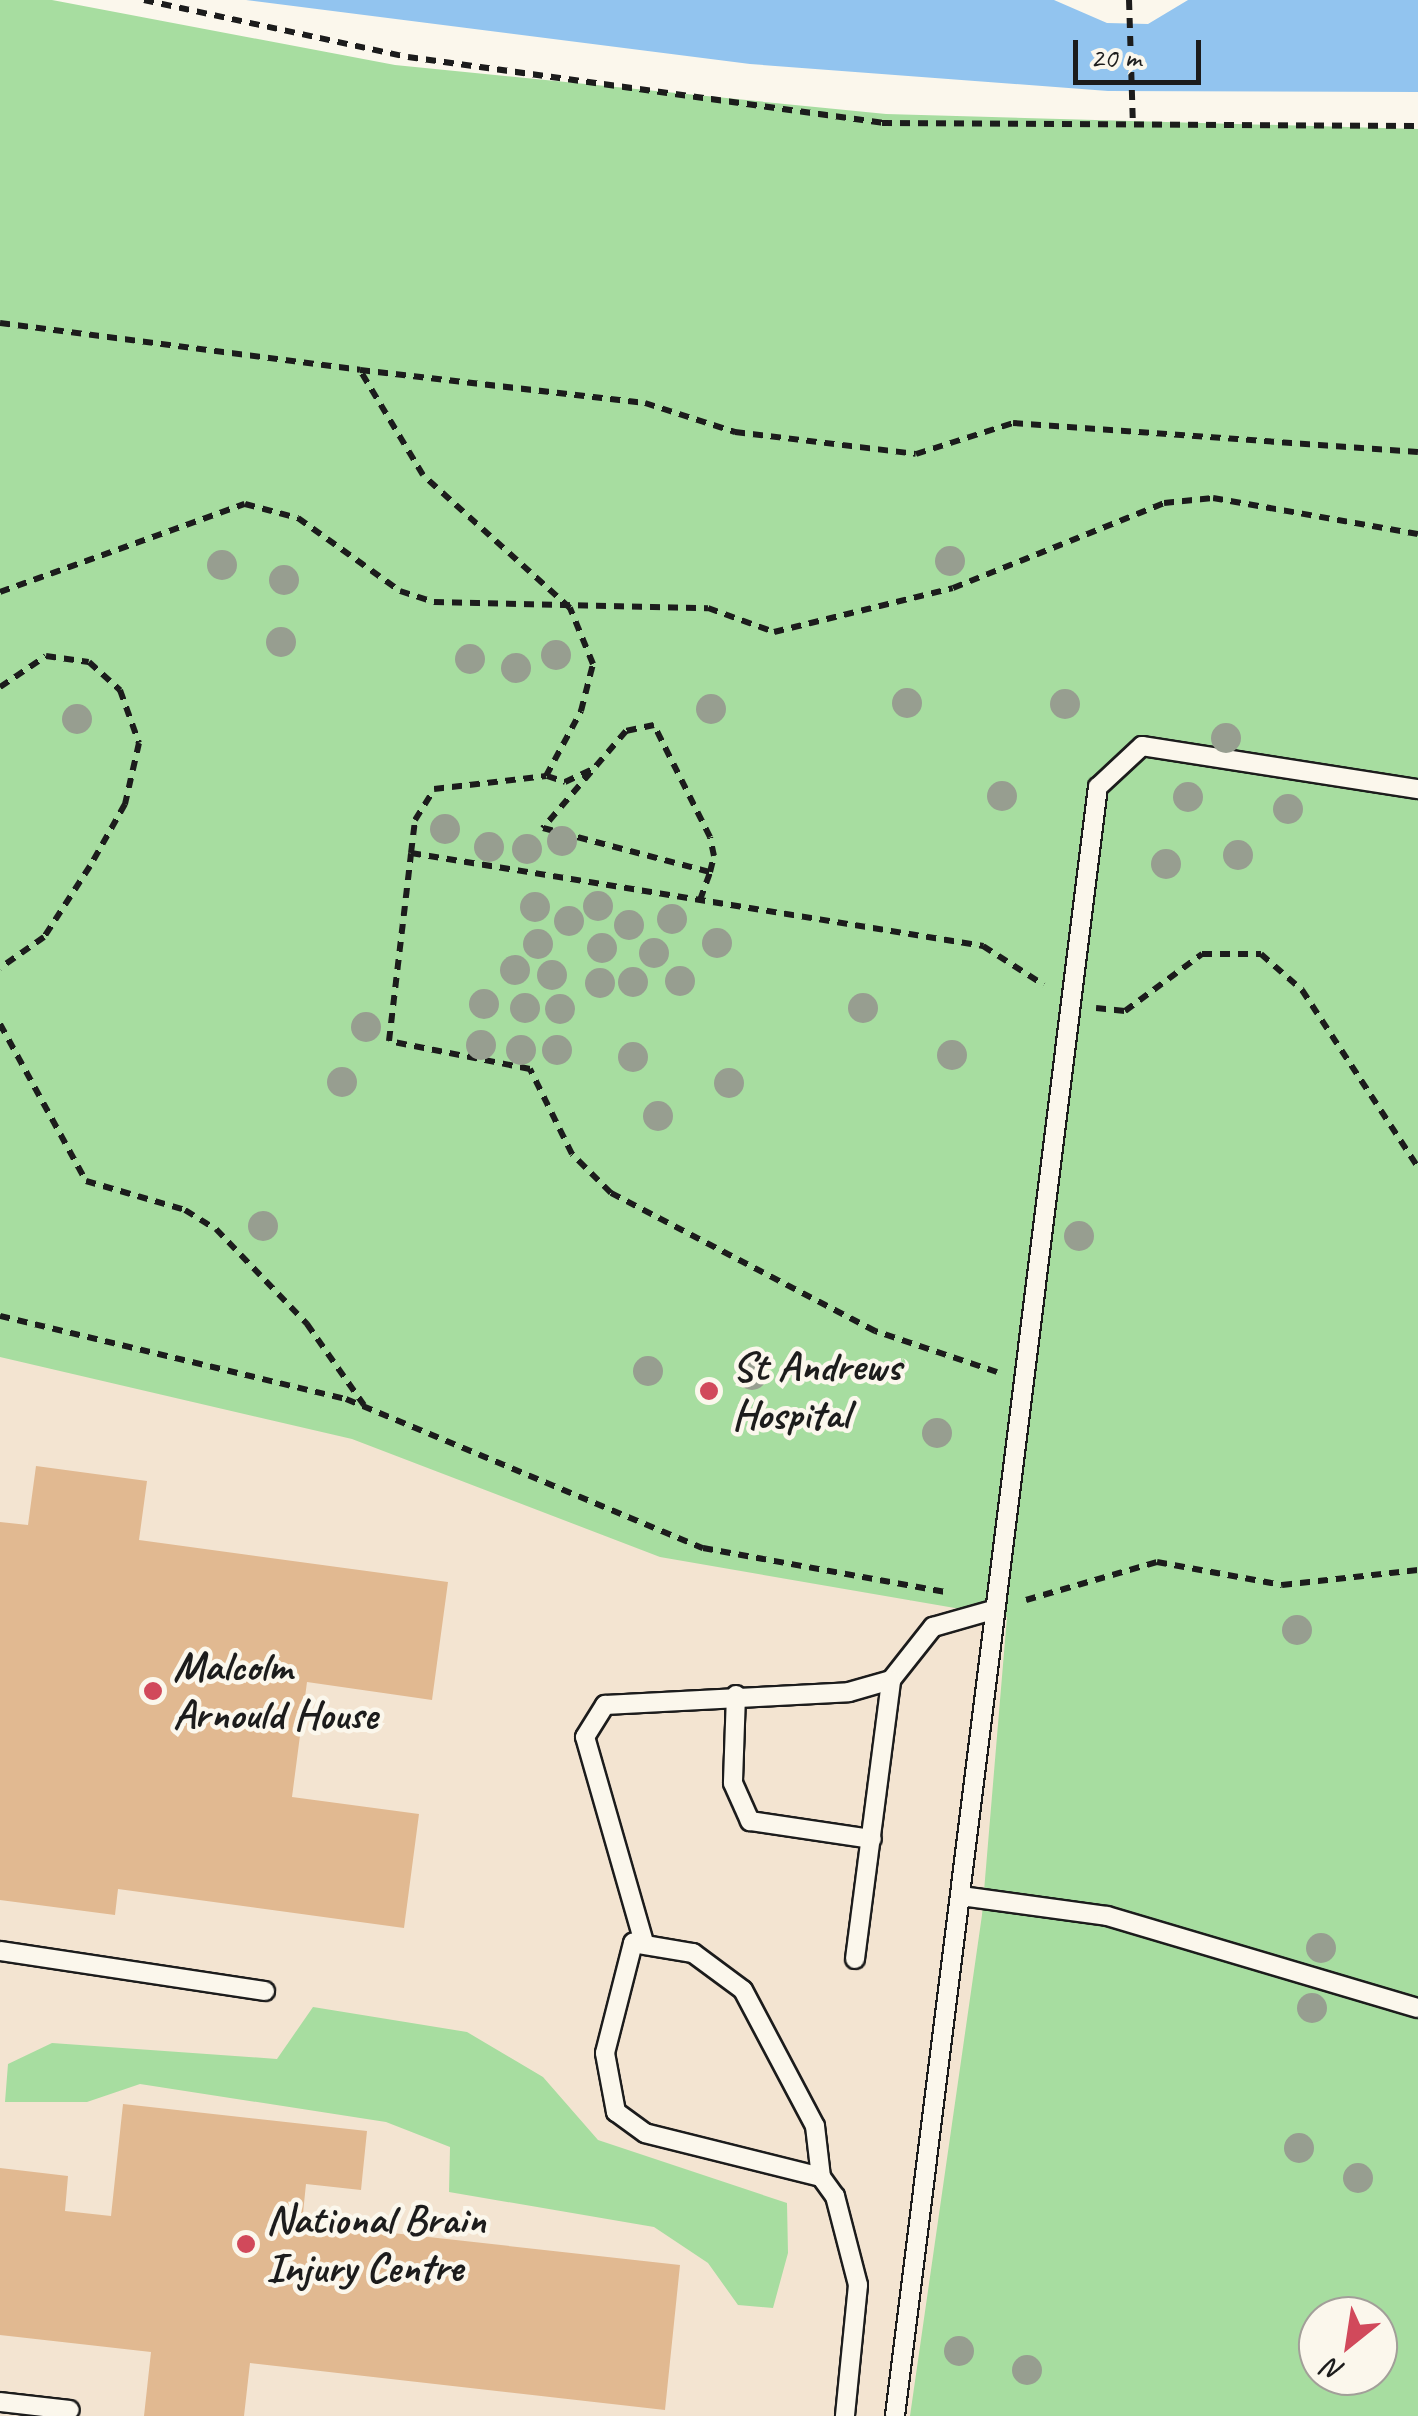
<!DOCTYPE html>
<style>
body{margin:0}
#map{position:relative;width:1418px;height:2416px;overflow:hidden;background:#fbf7ec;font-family:Caveat,sans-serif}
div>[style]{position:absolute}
.built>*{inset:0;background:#f3e4d1}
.green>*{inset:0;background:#a7dda0}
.water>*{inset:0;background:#92c4ef}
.building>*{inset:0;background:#e1b991}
.path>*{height:6px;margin-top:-3px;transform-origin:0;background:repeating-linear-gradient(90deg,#1c1c1c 0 10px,transparent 0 18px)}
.roads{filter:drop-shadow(2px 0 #1c1c1c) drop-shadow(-2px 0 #1c1c1c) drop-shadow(0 2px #1c1c1c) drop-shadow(0 -2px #1c1c1c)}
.service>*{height:18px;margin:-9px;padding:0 9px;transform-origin:9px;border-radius:9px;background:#fbf7ec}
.trees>*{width:30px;height:30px;margin:-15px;border-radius:50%;background:#979e90}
.dots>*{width:28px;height:28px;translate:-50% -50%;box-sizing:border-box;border:5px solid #fbf7ec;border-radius:50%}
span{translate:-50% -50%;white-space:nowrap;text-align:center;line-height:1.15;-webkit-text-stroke:9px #fbf7ec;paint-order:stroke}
.poi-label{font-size:42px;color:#1c1c1c;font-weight:700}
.left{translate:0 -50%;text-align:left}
.north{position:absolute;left:1298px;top:2296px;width:100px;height:100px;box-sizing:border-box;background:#fbf7ec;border:2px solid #a29f99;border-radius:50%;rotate:210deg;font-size:28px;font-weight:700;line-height:40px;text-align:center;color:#1c1c1c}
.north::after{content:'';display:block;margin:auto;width:35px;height:45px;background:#d1495b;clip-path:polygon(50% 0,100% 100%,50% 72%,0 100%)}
.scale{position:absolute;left:1073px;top:40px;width:128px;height:45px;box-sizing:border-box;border:5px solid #1c1c1c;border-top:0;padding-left:12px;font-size:30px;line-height:35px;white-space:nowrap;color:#1c1c1c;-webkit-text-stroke:8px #fbf7ec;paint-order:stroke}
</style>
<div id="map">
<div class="built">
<i style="clip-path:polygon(evenodd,0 140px,747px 386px,1418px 2416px,0 2416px,0 140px,1318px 2316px,1378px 2316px,1378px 2376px,1318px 2376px,1318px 2316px)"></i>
</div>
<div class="green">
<i style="clip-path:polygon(evenodd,0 0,52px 0,395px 65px,886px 114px,1418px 129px,1418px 2416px,910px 2416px,982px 1915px,1007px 1617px,660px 1557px,352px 1439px,0 1357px,0 0,1318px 2316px,1378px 2316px,1378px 2376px,1318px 2376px,1318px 2316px)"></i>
<i style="clip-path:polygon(313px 2007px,467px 2032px,543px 2077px,598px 2140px,787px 2203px,788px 2253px,773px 2308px,738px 2305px,708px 2263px,654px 2227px,449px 2192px,450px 2147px,386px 2122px,140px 2084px,87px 2102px,5px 2102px,8px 2064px,52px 2043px,277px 2059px)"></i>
</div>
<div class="water">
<i style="clip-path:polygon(246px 0,1054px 0,1107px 23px,1148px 24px,1188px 0,1418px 0,1418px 92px,1108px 91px,750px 64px)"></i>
</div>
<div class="building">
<i style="clip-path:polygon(36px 1466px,147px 1481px,139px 1540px,448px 1582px,432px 1700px,307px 1682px,292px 1797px,419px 1814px,404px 1928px,118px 1889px,115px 1915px,0 1900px,0 1522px,28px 1525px)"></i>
<i style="clip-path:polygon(123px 2104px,367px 2131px,361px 2190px,306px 2184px,302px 2223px,680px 2265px,665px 2410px,250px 2363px,244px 2416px,144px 2416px,151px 2352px,0 2335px,0 2168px,68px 2176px,65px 2211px,111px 2216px)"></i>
</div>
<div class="path">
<i style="left:144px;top:0;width:270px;rotate:12.2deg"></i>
<i style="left:408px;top:57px;width:479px;rotate:7.9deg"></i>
<i style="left:882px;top:123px;width:536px;rotate:0.32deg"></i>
<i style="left:1129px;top:0;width:124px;rotate:88.2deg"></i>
<i style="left:0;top:323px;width:363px;rotate:7.4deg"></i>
<i style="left:0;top:592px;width:260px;rotate:-19.8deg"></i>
<i style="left:245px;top:504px;width:55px;rotate:14.8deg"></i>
<i style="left:298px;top:518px;width:125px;rotate:35.6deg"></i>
<i style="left:400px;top:591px;width:36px;rotate:18deg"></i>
<i style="left:434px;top:602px;width:274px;rotate:1.3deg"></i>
<i style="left:708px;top:608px;width:70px;rotate:20deg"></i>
<i style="left:774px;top:632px;width:184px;rotate:-13.8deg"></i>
<i style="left:953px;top:588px;width:227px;rotate:-21.9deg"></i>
<i style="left:1164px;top:503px;width:49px;rotate:-5.8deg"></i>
<i style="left:1213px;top:498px;width:208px;rotate:10deg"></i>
<i style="left:0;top:687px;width:55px;rotate:-34deg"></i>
<i style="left:46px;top:656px;width:43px;rotate:7.9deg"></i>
<i style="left:89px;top:662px;width:42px;rotate:42.1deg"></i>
<i style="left:120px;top:690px;width:56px;rotate:70.3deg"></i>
<i style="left:139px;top:743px;width:63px;rotate:102.9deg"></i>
<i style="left:125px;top:804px;width:71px;rotate:119.4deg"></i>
<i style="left:90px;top:866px;width:85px;rotate:122.9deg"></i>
<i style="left:44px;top:937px;width:54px;rotate:144.8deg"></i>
<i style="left:547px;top:776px;width:19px;rotate:18deg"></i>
<i style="left:565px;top:782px;width:29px;rotate:-25deg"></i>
<i style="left:411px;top:853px;width:33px;rotate:-83deg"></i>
<i style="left:415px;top:820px;width:36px;rotate:-58deg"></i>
<i style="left:434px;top:789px;width:113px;rotate:-6.6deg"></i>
<i style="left:546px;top:776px;width:74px;rotate:-61.7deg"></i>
<i style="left:581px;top:711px;width:49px;rotate:-75.7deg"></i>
<i style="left:593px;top:664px;width:61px;rotate:-112.3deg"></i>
<i style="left:570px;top:608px;width:198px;rotate:-137.9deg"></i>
<i style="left:423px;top:475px;width:122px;rotate:-121deg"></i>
<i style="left:360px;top:370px;width:287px;rotate:6.6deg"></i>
<i style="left:645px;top:403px;width:95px;rotate:17.9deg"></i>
<i style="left:735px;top:432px;width:182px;rotate:6.9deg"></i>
<i style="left:916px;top:454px;width:102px;rotate:-17.7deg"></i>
<i style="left:1013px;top:423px;width:406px;rotate:4.1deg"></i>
<i style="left:700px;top:900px;width:30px;rotate:-70deg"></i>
<i style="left:710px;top:872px;width:16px;rotate:-76deg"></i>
<i style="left:714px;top:856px;width:19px;rotate:-102deg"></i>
<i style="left:710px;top:837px;width:125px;rotate:-116.6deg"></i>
<i style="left:654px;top:725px;width:29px;rotate:168deg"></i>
<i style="left:626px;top:731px;width:128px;rotate:130.6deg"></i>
<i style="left:543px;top:828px;width:173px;rotate:14.8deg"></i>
<i style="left:1096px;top:1008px;width:29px;rotate:6deg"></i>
<i style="left:1125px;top:1011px;width:96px;rotate:-36.5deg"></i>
<i style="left:1202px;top:954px;width:59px"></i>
<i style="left:1261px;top:954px;width:55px;rotate:41.3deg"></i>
<i style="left:1302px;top:990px;width:212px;rotate:56.8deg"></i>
<i style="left:0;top:1024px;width:179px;rotate:61.3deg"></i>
<i style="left:86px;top:1181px;width:103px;rotate:16.3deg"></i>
<i style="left:185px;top:1210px;width:36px;rotate:32deg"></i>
<i style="left:216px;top:1229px;width:132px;rotate:46.2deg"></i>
<i style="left:307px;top:1324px;width:99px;rotate:54.9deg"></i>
<i style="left:0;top:1316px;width:356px;rotate:13.5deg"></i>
<i style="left:346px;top:1399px;width:387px;rotate:22.7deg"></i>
<i style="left:703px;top:1548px;width:245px;rotate:10.3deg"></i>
<i style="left:997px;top:1372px;width:129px;rotate:-161.4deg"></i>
<i style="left:875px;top:1331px;width:298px;rotate:-152.4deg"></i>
<i style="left:611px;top:1193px;width:55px;rotate:-135deg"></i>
<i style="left:572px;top:1154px;width:95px;rotate:-116.3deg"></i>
<i style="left:530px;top:1069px;width:144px;rotate:-168.8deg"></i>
<i style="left:389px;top:1041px;width:189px;rotate:-83.3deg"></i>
<i style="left:411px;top:853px;width:580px;rotate:9.23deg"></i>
<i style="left:983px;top:946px;width:72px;rotate:32.6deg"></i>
<i style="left:1026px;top:1600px;width:136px;rotate:-16.2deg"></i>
<i style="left:1157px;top:1562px;width:127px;rotate:10.4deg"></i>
<i style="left:1282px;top:1585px;width:137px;rotate:-6.3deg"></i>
</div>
<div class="roads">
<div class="service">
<i style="left:736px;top:1695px;width:88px;rotate:92deg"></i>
<i style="left:733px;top:1783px;width:42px;rotate:65.9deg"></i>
<i style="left:750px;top:1821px;width:123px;rotate:8.4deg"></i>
<i style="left:961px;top:1896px;width:147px;rotate:7.8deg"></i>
<i style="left:1107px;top:1916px;width:324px;rotate:16.5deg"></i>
<i style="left:643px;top:1939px;width:210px;rotate:-106deg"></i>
<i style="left:585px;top:1737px;width:38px;rotate:-58deg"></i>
<i style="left:605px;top:1705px;width:244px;rotate:-3deg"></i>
<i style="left:849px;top:1692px;width:44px;rotate:-15.9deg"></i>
<i style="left:891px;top:1680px;width:68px;rotate:-51.6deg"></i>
<i style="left:933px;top:1627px;width:58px;rotate:-15.9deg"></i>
<i style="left:0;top:1951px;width:268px;rotate:8.6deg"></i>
<i style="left:855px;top:1959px;width:281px;rotate:-82.6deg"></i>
<i style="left:821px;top:2177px;width:181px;rotate:-166deg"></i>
<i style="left:645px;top:2133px;width:36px;rotate:-144deg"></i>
<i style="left:616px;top:2112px;width:60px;rotate:-100.6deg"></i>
<i style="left:605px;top:2053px;width:114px;rotate:-75.7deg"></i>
<i style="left:633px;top:1943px;width:61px;rotate:9.5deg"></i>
<i style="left:693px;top:1953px;width:62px;rotate:36.5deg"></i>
<i style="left:743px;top:1990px;width:154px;rotate:62.1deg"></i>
<i style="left:815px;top:2126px;width:51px;rotate:83.3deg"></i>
<i style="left:821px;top:2177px;width:24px;rotate:54deg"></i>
<i style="left:835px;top:2196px;width:92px;rotate:75.5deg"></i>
<i style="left:858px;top:2285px;width:132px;rotate:95.7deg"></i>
<i style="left:0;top:2402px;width:70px;rotate:6.5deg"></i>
<i style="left:895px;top:2416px;width:1642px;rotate:-82.9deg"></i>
<i style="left:1098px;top:787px;width:60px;rotate:-43deg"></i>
<i style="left:1142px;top:746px;width:279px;rotate:8.9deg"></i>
</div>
</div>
<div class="trees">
<i style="left:950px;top:561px"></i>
<i style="left:222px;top:565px"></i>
<i style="left:284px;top:580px"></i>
<i style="left:281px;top:642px"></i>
<i style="left:556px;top:655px"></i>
<i style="left:470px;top:659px"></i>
<i style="left:516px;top:668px"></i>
<i style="left:907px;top:703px"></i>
<i style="left:1065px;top:704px"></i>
<i style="left:711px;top:709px"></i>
<i style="left:77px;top:719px"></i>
<i style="left:1226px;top:738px"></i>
<i style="left:1002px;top:796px"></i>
<i style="left:1188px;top:797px"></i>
<i style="left:1288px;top:809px"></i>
<i style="left:445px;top:829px"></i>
<i style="left:562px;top:841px"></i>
<i style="left:489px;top:847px"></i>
<i style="left:527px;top:849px"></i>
<i style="left:1238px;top:855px"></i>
<i style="left:1166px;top:864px"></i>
<i style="left:598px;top:906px"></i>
<i style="left:535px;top:907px"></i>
<i style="left:672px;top:919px"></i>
<i style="left:569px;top:921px"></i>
<i style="left:629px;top:925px"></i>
<i style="left:717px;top:943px"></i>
<i style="left:538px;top:944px"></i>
<i style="left:602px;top:948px"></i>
<i style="left:654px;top:953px"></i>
<i style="left:515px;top:970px"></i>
<i style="left:552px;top:975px"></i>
<i style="left:680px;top:981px"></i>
<i style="left:633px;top:982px"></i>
<i style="left:600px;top:983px"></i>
<i style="left:484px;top:1004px"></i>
<i style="left:525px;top:1008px"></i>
<i style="left:863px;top:1008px"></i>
<i style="left:560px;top:1009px"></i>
<i style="left:366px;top:1027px"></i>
<i style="left:481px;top:1045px"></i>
<i style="left:521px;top:1050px"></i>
<i style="left:557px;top:1050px"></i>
<i style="left:952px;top:1055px"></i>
<i style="left:633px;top:1057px"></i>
<i style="left:342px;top:1082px"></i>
<i style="left:729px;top:1083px"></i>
<i style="left:658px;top:1116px"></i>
<i style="left:263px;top:1226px"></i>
<i style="left:1079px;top:1236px"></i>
<i style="left:648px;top:1371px"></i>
<i style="left:752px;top:1375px"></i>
<i style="left:937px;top:1433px"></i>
<i style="left:1297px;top:1630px"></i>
<i style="left:1321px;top:1948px"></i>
<i style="left:1312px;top:2008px"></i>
<i style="left:1299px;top:2148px"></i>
<i style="left:1358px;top:2178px"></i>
<i style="left:959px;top:2351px"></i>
<i style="left:1027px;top:2370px"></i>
</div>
<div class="dots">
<i style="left:709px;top:1391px;background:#d1495b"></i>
<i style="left:153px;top:1691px;background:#d1495b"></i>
<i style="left:246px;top:2244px;background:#d1495b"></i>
</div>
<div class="poi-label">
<span class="left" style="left:732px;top:1391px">St Andrews<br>Hospital</span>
<span class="left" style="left:173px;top:1691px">Malcolm<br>Arnould House</span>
<span class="left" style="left:266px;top:2244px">National Brain<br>Injury Centre</span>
</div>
<div class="north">N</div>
<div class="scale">20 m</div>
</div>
